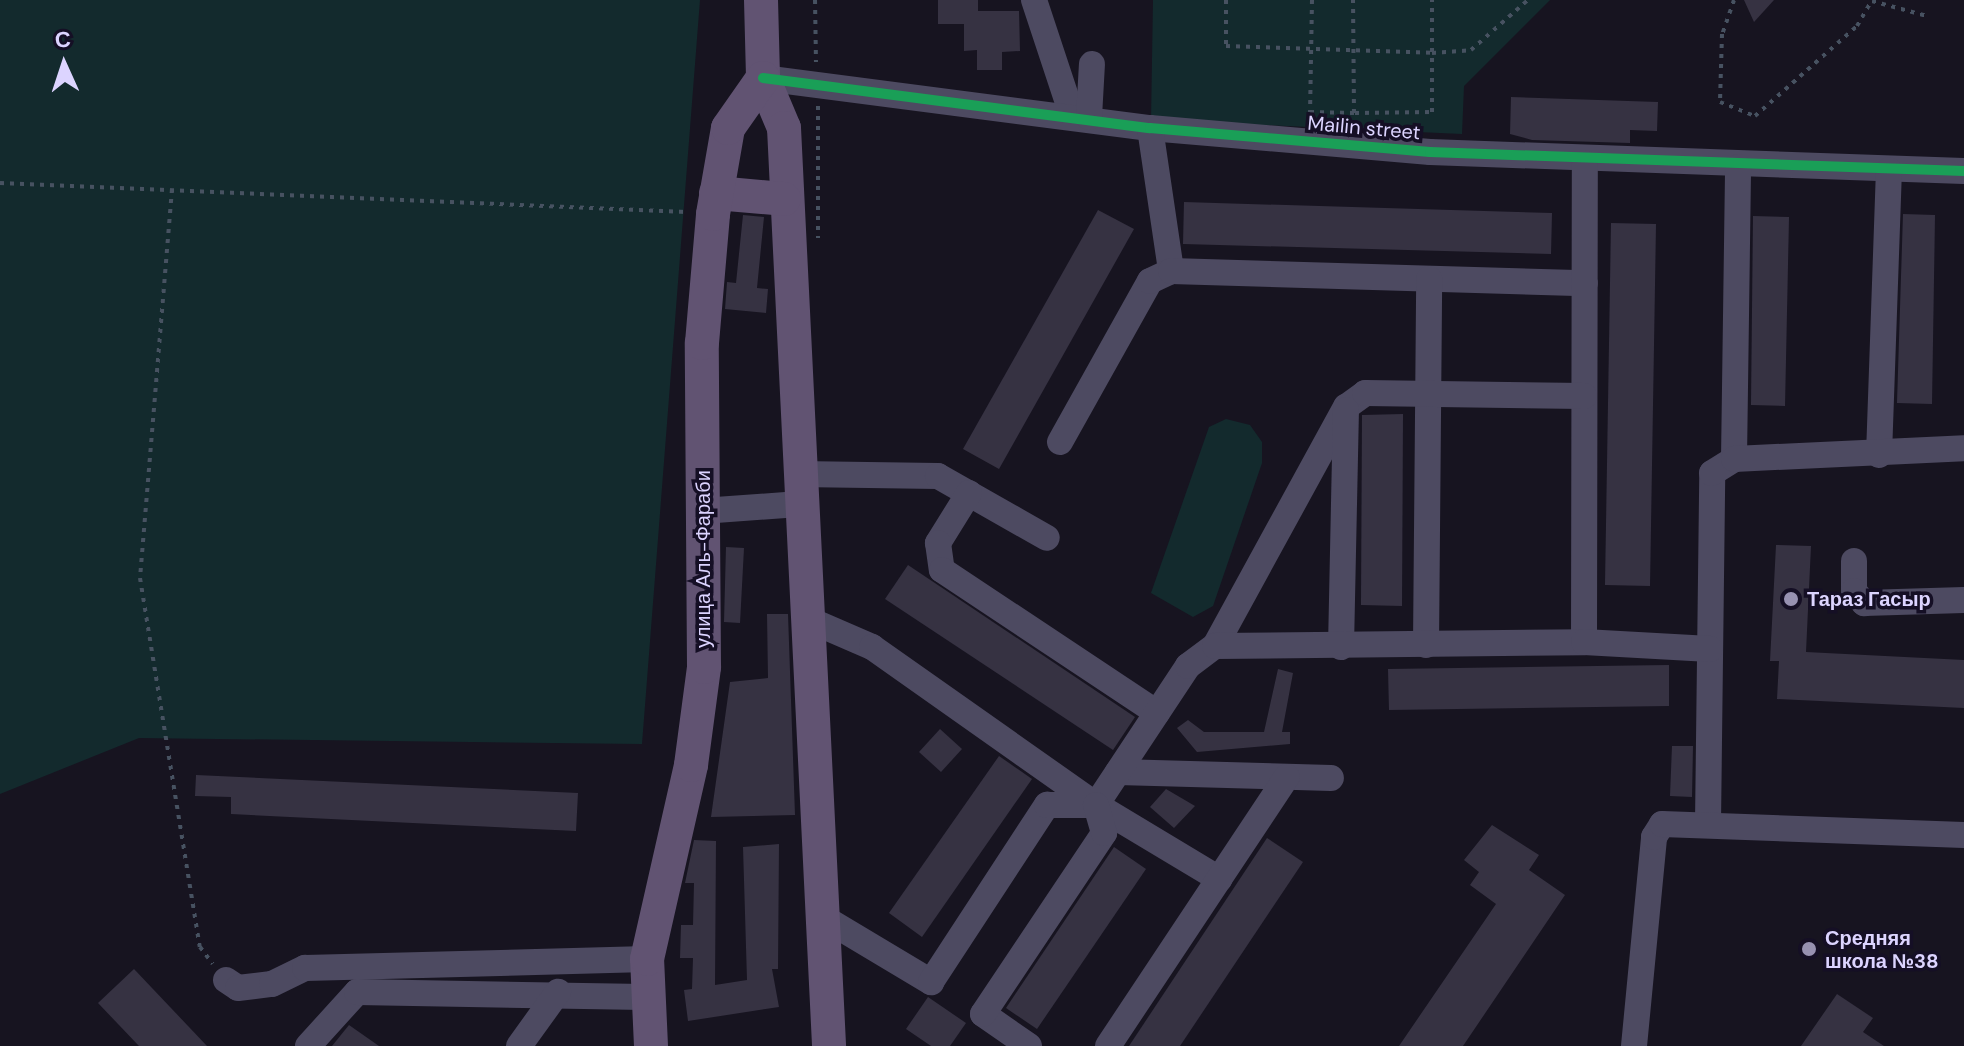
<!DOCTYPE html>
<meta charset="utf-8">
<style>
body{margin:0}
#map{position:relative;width:1964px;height:1046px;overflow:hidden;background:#171420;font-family:"DM Sans",sans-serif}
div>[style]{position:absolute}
.green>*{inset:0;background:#132a2d}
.building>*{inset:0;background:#363242}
.path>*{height:4px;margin-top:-2px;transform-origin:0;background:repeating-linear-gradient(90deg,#475261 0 4px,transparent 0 10px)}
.minor>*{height:26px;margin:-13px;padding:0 13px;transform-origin:13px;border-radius:13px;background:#4d4a61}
.major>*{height:34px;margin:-17px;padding:0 17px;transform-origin:17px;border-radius:17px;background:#615372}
.cycleway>*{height:10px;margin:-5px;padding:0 5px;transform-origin:5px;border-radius:5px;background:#1a9f57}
.dots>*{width:22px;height:22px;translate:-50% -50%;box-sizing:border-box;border:4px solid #150f25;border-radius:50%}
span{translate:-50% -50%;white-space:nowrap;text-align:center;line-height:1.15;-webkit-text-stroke:7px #150f25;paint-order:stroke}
.street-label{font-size:20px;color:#dcd4ff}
.poi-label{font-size:20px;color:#dcd4ff;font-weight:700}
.left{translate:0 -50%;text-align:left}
.north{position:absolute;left:24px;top:24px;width:80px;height:80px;-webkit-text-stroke:6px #150f25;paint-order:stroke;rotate:357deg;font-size:22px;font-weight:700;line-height:32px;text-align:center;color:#dcd4ff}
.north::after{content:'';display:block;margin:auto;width:28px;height:36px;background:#dcd4ff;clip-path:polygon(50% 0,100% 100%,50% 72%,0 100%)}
</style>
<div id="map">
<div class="green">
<i style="clip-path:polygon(0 0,700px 0,642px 744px,139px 738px,0 794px)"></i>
<i style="clip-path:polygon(1153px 0,1550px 0,1464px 86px,1462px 134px,1151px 120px)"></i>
<i style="clip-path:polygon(1226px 419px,1250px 425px,1262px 442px,1262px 463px,1213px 606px,1193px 617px,1151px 593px,1209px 427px)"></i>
</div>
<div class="building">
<i style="clip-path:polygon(938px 0,978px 0,978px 11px,1019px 11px,1020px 51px,1002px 52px,1002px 70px,977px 70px,977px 50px,964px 51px,964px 24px,938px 24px)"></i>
<i style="clip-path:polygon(1744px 0,1774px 0,1754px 22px)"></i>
<i style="clip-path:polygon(1511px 97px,1658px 102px,1657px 131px,1630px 130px,1630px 143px,1532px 140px,1510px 134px)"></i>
<i style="clip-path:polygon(1184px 202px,1552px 213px,1551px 254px,1183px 244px)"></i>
<i style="clip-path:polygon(1098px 210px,1134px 229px,999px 469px,963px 449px)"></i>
<i style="clip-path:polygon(1903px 214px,1935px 215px,1932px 404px,1897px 403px)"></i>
<i style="clip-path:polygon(743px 215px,764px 217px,757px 288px,768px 289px,766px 313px,725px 309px,727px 282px,736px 283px)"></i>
<i style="clip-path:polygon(1753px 216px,1789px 217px,1785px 406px,1751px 405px)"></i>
<i style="clip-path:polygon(1611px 223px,1656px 224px,1650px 586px,1605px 585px)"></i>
<i style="clip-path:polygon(1403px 414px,1402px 606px,1361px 605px,1362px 415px)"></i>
<i style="clip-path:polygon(1776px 545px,1811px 546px,1806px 652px,1964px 660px,1964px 708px,1777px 699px,1779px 661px,1770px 661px)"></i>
<i style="clip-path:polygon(726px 547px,744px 548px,740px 623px,724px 622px)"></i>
<i style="clip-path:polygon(908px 565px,1135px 717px,1113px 750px,885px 599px)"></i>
<i style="clip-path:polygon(767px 614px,788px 614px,795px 815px,711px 817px,730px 682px,768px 678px)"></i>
<i style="clip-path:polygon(1669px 665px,1669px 706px,1389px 710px,1388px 669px)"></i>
<i style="clip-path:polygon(1278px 669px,1293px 673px,1282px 732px,1290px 732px,1290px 744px,1197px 752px,1177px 728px,1188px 720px,1204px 732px,1264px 732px)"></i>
<i style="clip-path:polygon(940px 729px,962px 749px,941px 772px,919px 752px)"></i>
<i style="clip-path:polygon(1672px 746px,1693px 746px,1692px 797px,1670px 796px)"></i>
<i style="clip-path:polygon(999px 756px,1032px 779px,922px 937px,889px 913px)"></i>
<i style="clip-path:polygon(196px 775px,578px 793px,576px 831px,231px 814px,231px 797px,195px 796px)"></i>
<i style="clip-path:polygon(1166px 789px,1195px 806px,1174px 828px,1150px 807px)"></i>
<i style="clip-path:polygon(1492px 825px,1539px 855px,1529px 870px,1565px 895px,1463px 1046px,1399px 1046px,1496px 904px,1470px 885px,1479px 872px,1464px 860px)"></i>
<i style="clip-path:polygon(1267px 838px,1303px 862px,1180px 1046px,1129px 1046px)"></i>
<i style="clip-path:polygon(694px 840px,716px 841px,715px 985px,747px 980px,743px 847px,779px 844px,778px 969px,772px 969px,779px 1007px,688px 1021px,684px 990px,692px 989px,693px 958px,680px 958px,681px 925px,693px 925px,694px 883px,685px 883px)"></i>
<i style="clip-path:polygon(1114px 847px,1146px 869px,1037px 1029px,1006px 1008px)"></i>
<i style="clip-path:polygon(134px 969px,207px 1046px,139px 1046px,98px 1003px)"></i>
<i style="clip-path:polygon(1837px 994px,1873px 1018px,1863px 1032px,1884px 1046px,1801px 1046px)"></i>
<i style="clip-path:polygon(928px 997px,966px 1023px,950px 1046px,931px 1046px,906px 1029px)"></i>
<i style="clip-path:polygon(349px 1025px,379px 1046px,332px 1046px)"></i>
</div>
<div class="path">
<i style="left:815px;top:0;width:62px;rotate:89.1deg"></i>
<i style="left:1226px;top:0;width:46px;rotate:90deg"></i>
<i style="left:1226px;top:46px;width:206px;rotate:1.9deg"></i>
<i style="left:1432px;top:53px;width:39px;rotate:-4deg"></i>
<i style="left:1471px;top:50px;width:76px;rotate:-41.3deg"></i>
<i style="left:1312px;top:0;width:112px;rotate:91deg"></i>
<i style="left:1310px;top:112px;width:44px;rotate:1.3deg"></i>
<i style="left:1354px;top:113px;width:113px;rotate:-90.5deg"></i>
<i style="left:1734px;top:0;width:36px;rotate:109deg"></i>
<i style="left:1722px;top:34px;width:68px;rotate:91.7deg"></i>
<i style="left:1720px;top:102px;width:38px;rotate:22deg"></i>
<i style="left:1755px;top:116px;width:136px;rotate:-41.4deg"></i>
<i style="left:1857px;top:26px;width:30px;rotate:-60deg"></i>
<i style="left:1872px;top:1px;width:57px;rotate:15.3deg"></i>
<i style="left:818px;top:106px;width:132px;rotate:90deg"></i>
<i style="left:1355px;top:113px;width:77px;rotate:-0.7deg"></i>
<i style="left:1432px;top:112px;width:112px;rotate:-90deg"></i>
<i style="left:0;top:183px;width:687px;rotate:2.42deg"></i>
<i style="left:172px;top:189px;width:390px;rotate:94.7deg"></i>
<i style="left:140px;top:578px;width:374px;rotate:80.8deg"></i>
<i style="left:200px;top:947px;width:21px;rotate:53deg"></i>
</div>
<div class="minor">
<i style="left:1034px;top:0;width:121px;rotate:71.7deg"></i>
<i style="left:763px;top:78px;width:390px;rotate:7.4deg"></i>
<i style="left:1150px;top:128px;width:281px;rotate:4.9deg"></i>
<i style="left:1430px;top:152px;width:534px;rotate:2.04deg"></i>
<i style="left:1089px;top:117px;width:53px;rotate:-86.8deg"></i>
<i style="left:1150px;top:128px;width:145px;rotate:81.6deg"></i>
<i style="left:1060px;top:442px;width:184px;rotate:-60.8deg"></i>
<i style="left:1150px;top:281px;width:23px;rotate:-25deg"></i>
<i style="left:1171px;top:271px;width:414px;rotate:1.7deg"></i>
<i style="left:1879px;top:455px;width:285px;rotate:-88deg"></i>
<i style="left:1734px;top:459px;width:292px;rotate:-89.2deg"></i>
<i style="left:798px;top:474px;width:140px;rotate:0.8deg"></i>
<i style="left:938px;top:476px;width:125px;rotate:29.6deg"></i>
<i style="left:969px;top:493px;width:59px;rotate:121.8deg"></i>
<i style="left:938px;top:543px;width:27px;rotate:82deg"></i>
<i style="left:942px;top:570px;width:258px;rotate:33.6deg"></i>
<i style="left:702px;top:511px;width:97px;rotate:-4.1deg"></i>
<i style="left:1854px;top:561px;width:30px;rotate:90deg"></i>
<i style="left:1854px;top:591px;width:16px;rotate:50deg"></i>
<i style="left:1864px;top:603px;width:100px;rotate:-1.7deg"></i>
<i style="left:805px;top:618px;width:73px;rotate:23.4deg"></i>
<i style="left:872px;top:647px;width:274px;rotate:35.2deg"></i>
<i style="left:1096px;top:805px;width:144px;rotate:31deg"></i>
<i style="left:1584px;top:642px;width:479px;rotate:-89.9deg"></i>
<i style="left:1426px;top:645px;width:366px;rotate:-89.5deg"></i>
<i style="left:1215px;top:646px;width:273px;rotate:-61.3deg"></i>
<i style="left:1346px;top:407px;width:24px;rotate:-36deg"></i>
<i style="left:1365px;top:393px;width:219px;rotate:0.8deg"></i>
<i style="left:1341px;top:647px;width:237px;rotate:-88.8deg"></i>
<i style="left:1118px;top:772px;width:213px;rotate:1.6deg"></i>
<i style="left:1708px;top:823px;width:350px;rotate:-89.3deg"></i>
<i style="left:1712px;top:473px;width:26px;rotate:-32deg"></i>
<i style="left:1734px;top:459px;width:230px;rotate:-2.7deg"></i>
<i style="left:819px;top:915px;width:131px;rotate:30.9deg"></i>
<i style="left:931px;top:982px;width:212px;rotate:-56.8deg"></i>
<i style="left:1047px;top:805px;width:49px"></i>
<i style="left:1096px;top:805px;width:167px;rotate:-56.5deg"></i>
<i style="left:1188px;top:666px;width:34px;rotate:-37deg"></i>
<i style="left:1215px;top:646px;width:369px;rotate:-0.6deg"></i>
<i style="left:1584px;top:642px;width:126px;rotate:3.2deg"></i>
<i style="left:226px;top:980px;width:14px;rotate:34deg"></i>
<i style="left:238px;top:988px;width:34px;rotate:-7deg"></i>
<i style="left:272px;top:984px;width:37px;rotate:-26deg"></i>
<i style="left:305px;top:968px;width:342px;rotate:-1.5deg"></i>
<i style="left:308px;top:1046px;width:73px;rotate:-47.8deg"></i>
<i style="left:357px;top:992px;width:287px;rotate:1deg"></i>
<i style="left:519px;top:1046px;width:67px;rotate:-54.2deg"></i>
<i style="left:1029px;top:1046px;width:56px;rotate:-145.2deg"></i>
<i style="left:983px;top:1014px;width:218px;rotate:-56.2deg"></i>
<i style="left:1104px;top:833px;width:29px;rotate:-106deg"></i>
<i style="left:1108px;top:1046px;width:323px;rotate:-56.4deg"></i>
<i style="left:1634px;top:1046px;width:210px;rotate:-84.5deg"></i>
<i style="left:1654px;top:837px;width:15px;rotate:-58deg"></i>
<i style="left:1662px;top:824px;width:302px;rotate:2.1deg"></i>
</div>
<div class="major">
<i style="left:761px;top:0;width:78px;rotate:88.5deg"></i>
<i style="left:763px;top:78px;width:54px;rotate:67.2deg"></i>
<i style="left:784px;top:128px;width:919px;rotate:87.19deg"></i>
<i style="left:716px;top:193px;width:68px;rotate:5deg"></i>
<i style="left:651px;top:1046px;width:87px;rotate:-92.6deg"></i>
<i style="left:647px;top:959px;width:199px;rotate:-77.2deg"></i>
<i style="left:691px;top:765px;width:99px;rotate:-82.4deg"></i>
<i style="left:704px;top:667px;width:324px;rotate:-90.4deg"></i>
<i style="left:702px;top:343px;width:129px;rotate:-85.1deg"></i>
<i style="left:713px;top:214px;width:87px;rotate:-80.1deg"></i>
<i style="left:728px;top:128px;width:61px;rotate:-55deg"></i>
</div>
<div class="cycleway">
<i style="left:763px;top:78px;width:390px;rotate:7.4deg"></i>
<i style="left:1150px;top:128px;width:281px;rotate:4.9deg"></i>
<i style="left:1430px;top:152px;width:534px;rotate:2.04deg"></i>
</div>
<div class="dots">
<i style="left:1791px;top:599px;background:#9791b1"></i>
<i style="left:1809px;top:949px;background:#9791b1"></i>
</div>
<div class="street-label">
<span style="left:1364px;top:128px;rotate:5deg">Mailin street</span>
<span style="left:703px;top:559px;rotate:-90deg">улица Аль-Фараби</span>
</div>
<div class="poi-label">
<span class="left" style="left:1807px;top:599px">Тараз Гасыр</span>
<span class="left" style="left:1825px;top:950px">Средняя<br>школа №38</span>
</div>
<div class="north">С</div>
</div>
